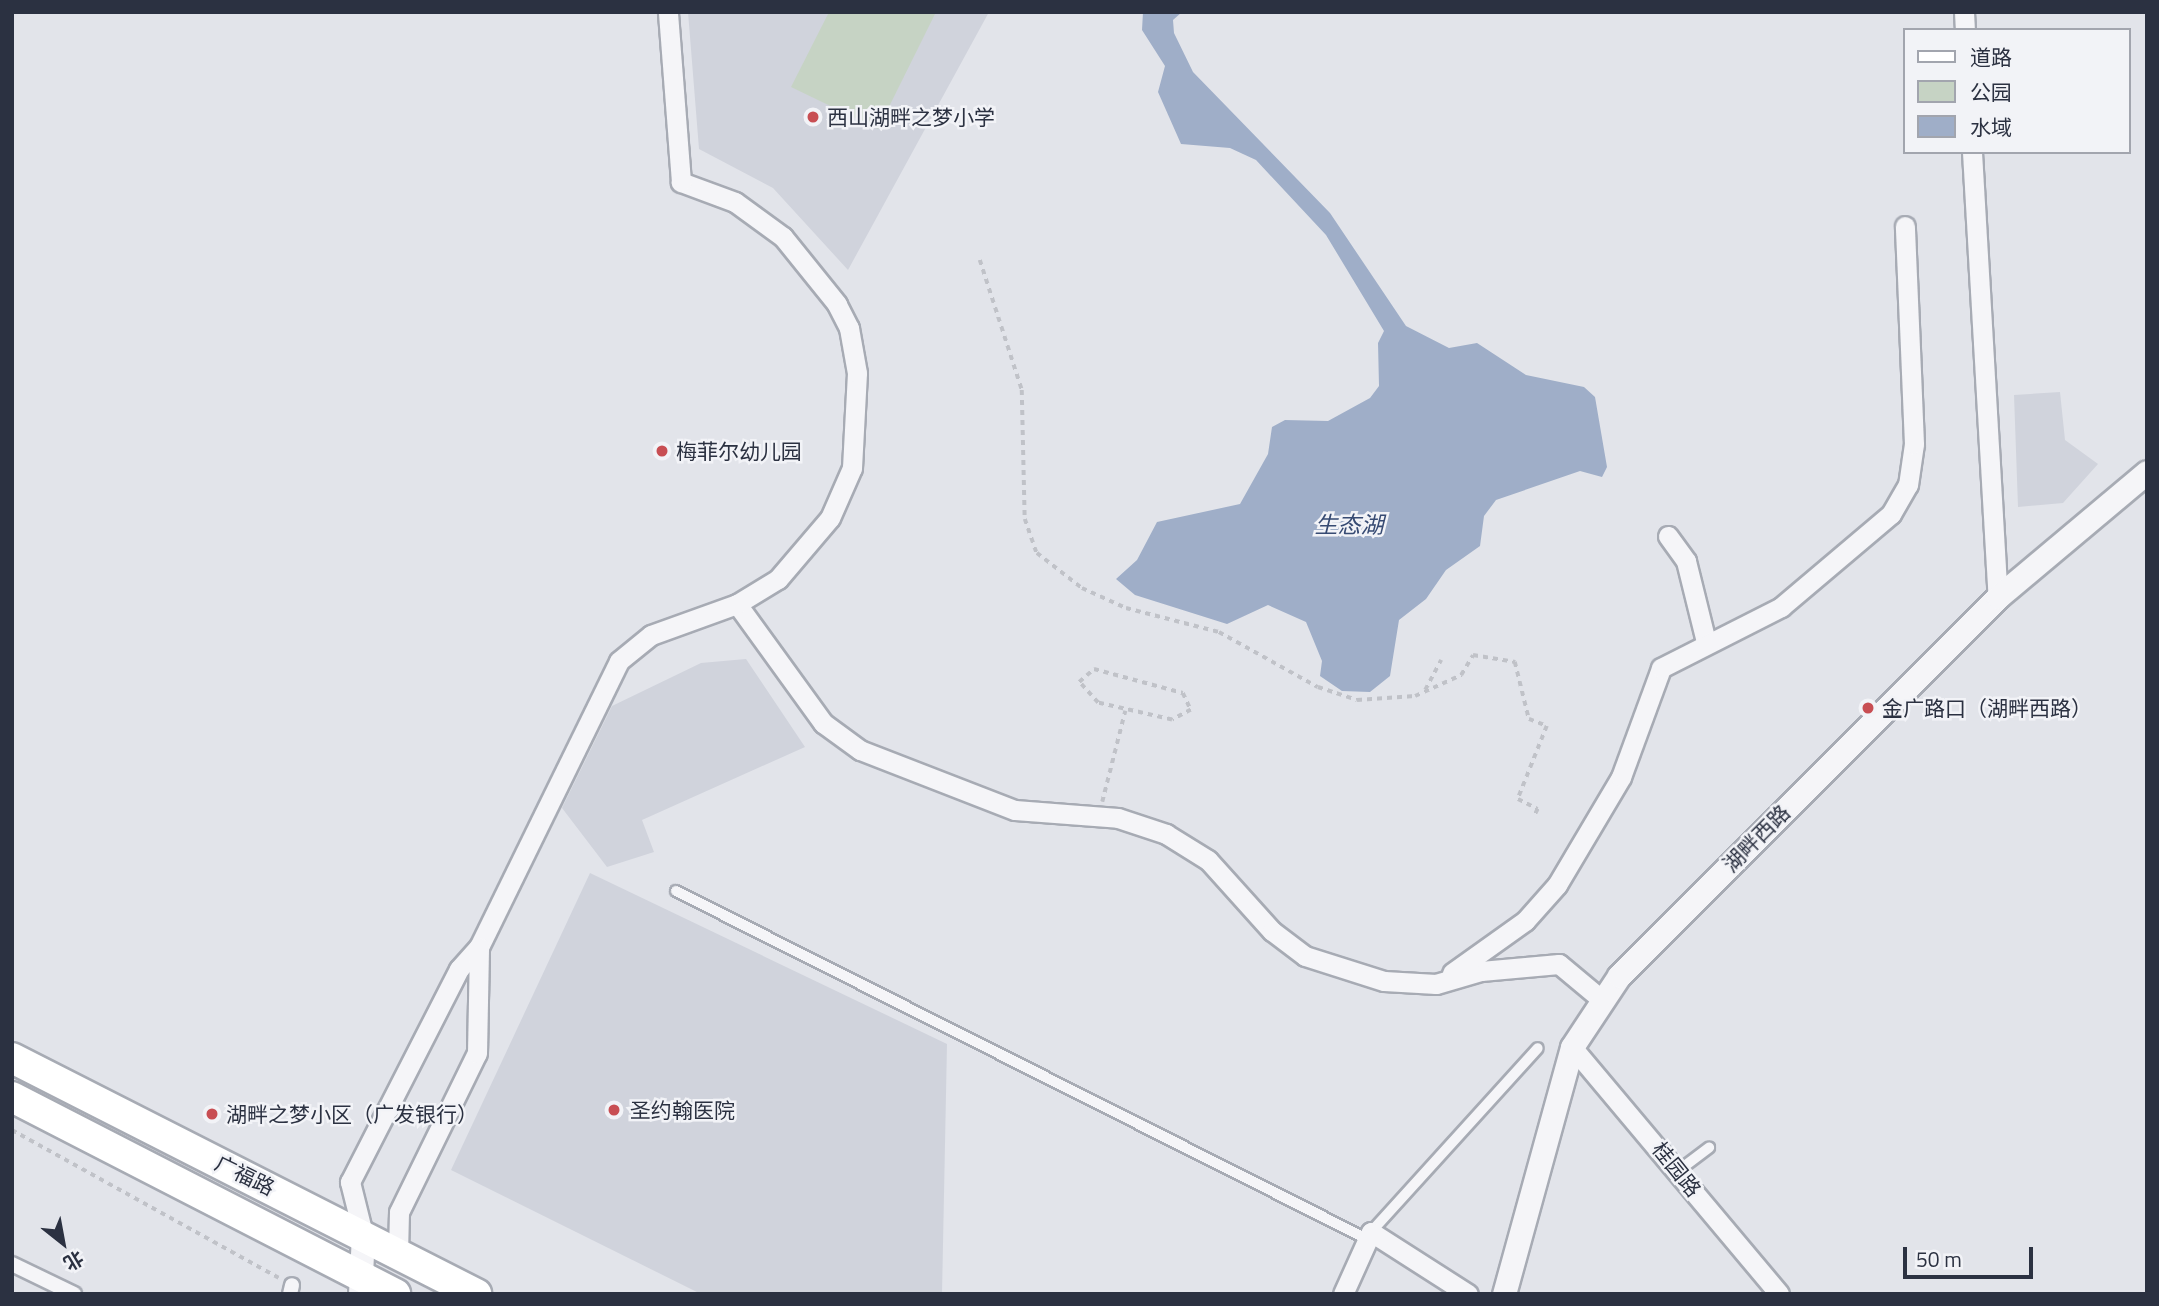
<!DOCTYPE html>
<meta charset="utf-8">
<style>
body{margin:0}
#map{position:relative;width:2159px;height:1306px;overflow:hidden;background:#e2e4ea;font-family:"Titillium Web","Noto Sans SC",sans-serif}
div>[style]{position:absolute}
.built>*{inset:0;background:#d0d3dc}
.green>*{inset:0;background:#c6d3c4}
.water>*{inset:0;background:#9faec8}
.path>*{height:3.5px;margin-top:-1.75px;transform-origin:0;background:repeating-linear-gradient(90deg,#c0c2c8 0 5px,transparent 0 10px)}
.roads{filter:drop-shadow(2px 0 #a7abb4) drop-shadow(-2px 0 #a7abb4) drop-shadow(0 2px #a7abb4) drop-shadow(0 -2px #a7abb4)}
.service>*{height:10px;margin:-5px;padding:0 5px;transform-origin:5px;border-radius:5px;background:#f5f5f8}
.pedestrian>*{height:14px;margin:-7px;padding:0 7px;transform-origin:7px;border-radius:7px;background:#f5f5f8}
.minor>*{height:19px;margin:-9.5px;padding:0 9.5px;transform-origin:9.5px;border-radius:9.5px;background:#f5f5f8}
.tertiary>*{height:23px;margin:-11.5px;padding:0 11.5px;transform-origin:11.5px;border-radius:11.5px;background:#f5f5f8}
.primary>*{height:30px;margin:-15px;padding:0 15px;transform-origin:15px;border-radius:15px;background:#fff}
.dots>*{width:19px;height:19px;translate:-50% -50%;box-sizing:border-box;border:4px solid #f2f3f7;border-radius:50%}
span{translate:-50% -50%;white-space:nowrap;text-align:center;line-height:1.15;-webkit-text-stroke:5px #f2f3f7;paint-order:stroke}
.poi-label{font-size:21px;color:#2b3141}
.left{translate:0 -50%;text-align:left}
.street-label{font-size:21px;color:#2b3141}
.water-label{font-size:23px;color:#374b73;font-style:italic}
.frame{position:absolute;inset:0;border:14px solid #2b3141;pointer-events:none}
.legend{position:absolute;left:1903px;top:28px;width:228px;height:126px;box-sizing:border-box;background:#f2f3f7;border:2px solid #a2a5ae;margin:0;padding:9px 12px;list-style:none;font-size:21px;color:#2b3141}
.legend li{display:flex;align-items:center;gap:14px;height:35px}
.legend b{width:35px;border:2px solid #a2a5ae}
.north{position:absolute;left:28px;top:1208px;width:70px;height:70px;-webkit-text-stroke:5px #f2f3f7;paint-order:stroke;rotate:149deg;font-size:19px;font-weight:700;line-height:28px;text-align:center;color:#2b3141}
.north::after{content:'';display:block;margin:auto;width:24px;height:32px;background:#2b3141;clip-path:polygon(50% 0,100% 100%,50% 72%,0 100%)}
.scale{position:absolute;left:1903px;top:1247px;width:130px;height:32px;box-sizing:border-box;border:4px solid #2b3141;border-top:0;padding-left:9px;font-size:21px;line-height:24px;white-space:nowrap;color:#2b3141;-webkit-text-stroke:5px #f2f3f7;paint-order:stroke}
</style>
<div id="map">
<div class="built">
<i style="clip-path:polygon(688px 12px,989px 12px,848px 270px,773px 188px,699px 149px)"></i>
<i style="clip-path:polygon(2060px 392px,2065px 440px,2098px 464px,2063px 503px,2018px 507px,2014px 395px)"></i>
<i style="clip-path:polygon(746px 659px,805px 747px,642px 820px,654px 852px,607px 867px,562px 808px,612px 706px,701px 663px)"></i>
<i style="clip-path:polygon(590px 873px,947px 1044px,942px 1294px,701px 1294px,451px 1170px)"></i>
</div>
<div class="green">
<i style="clip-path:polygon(829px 12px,936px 12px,878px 129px,791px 87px)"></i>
</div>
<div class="water">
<i style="clip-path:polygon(1143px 12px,1182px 12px,1173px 20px,1174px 33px,1193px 72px,1330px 213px,1406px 326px,1449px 348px,1477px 343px,1526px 375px,1584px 387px,1595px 397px,1607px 467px,1602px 477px,1580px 471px,1496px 500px,1484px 516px,1480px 546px,1446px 570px,1426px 599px,1399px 620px,1390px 676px,1370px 692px,1342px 691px,1320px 676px,1322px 661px,1306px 622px,1268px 605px,1227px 624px,1135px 595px,1116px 579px,1137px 560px,1157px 522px,1240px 504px,1268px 454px,1272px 427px,1285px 420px,1328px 421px,1370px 398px,1379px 386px,1378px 343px,1384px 331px,1326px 235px,1256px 160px,1230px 148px,1181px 144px,1158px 92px,1165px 66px,1142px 30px)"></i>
</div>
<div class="path">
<i style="left:980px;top:260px;width:137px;rotate:72.1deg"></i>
<i style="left:1022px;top:390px;width:129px;rotate:88.7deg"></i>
<i style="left:1025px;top:519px;width:36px;rotate:71deg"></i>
<i style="left:1037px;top:553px;width:57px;rotate:37.9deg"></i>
<i style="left:1082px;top:588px;width:48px;rotate:24.4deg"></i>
<i style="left:1126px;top:608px;width:96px;rotate:14.5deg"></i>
<i style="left:1219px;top:632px;width:113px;rotate:29.1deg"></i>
<i style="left:1318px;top:687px;width:41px;rotate:18.4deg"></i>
<i style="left:1357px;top:700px;width:58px;rotate:-3.9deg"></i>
<i style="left:1415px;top:696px;width:51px;rotate:-24.5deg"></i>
<i style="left:1461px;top:675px;width:23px;rotate:-59deg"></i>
<i style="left:1473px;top:655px;width:43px;rotate:9.5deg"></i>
<i style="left:1515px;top:662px;width:59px;rotate:76.2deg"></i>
<i style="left:1529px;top:719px;width:19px;rotate:21deg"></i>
<i style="left:1547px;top:726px;width:79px;rotate:111.7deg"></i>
<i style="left:1518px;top:799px;width:22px;rotate:27deg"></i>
<i style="left:1538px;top:809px;width:9px;rotate:117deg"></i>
<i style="left:1094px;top:669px;width:92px;rotate:15.1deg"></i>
<i style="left:1183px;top:693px;width:19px;rotate:65deg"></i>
<i style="left:1191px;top:710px;width:21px;rotate:152deg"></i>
<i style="left:1172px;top:720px;width:76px;rotate:-167.1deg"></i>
<i style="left:1098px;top:703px;width:28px;rotate:-132deg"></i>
<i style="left:1079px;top:682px;width:20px;rotate:-41deg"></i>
<i style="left:1425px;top:690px;width:34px;rotate:-62deg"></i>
<i style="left:1102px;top:802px;width:94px;rotate:-75.8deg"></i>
<i style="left:12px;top:1130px;width:305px;rotate:29deg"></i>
</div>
<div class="roads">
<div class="service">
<i style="left:676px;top:891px;width:771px;rotate:26.73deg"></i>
<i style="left:1678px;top:1171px;width:39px;rotate:-37deg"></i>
<i style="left:1371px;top:1232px;width:248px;rotate:-47.8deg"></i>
</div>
<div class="pedestrian">
<i style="left:12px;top:1264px;width:69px;rotate:25.8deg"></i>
<i style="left:290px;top:1294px;width:9px;rotate:-77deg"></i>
</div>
<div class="minor">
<i style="left:1964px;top:12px;width:18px;rotate:87deg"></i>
<i style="left:1972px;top:152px;width:446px;rotate:86.7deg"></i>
<i style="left:1668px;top:536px;width:31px;rotate:54deg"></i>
<i style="left:1686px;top:561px;width:83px;rotate:76.1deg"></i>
<i style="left:737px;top:604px;width:147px;rotate:54.1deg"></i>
<i style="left:823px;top:723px;width:46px;rotate:36.1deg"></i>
<i style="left:860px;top:750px;width:166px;rotate:21.2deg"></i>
<i style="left:1015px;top:810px;width:103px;rotate:4.4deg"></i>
<i style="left:1118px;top:818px;width:51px;rotate:18.4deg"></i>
<i style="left:1166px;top:834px;width:49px;rotate:31.8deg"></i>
<i style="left:1208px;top:860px;width:96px;rotate:48deg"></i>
<i style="left:1272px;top:931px;width:41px;rotate:37.1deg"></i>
<i style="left:1305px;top:956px;width:83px;rotate:17.6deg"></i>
<i style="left:1384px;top:981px;width:52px;rotate:3.3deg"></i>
<i style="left:1436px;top:984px;width:47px;rotate:-16.1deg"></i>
<i style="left:1481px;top:971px;width:78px;rotate:-5.1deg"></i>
<i style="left:1559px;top:964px;width:55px;rotate:39.8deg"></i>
<i style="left:1452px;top:973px;width:90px;rotate:-35.5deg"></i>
<i style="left:1525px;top:921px;width:48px;rotate:-48.4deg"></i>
<i style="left:1557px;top:885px;width:126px;rotate:-59.3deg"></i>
<i style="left:1621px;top:777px;width:116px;rotate:-69.8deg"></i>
<i style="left:1661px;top:668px;width:135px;rotate:-26.9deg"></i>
<i style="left:1781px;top:607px;width:144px;rotate:-40.2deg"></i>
<i style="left:1891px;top:514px;width:34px;rotate:-60deg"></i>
<i style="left:1908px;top:485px;width:41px;rotate:-81.7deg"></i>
<i style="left:1914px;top:444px;width:218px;rotate:-92.4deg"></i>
<i style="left:1572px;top:1047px;width:322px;rotate:50deg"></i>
<i style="left:363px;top:1234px;width:54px;rotate:-104deg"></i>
<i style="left:350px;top:1182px;width:239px;rotate:-62.9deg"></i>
<i style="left:459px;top:969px;width:30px;rotate:-48deg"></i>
<i style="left:479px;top:947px;width:318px;rotate:-63.9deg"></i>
<i style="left:619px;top:661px;width:41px;rotate:-39.1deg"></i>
<i style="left:651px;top:635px;width:91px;rotate:-19.8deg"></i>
<i style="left:737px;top:604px;width:48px;rotate:-31.4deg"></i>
<i style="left:778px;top:579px;width:80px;rotate:-49.6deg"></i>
<i style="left:830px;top:518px;width:55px;rotate:-66.3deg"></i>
<i style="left:852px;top:468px;width:95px;rotate:-87deg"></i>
<i style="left:857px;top:373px;width:46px;rotate:-100.1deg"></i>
<i style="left:849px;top:328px;width:27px;rotate:-117deg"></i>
<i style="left:837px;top:304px;width:86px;rotate:-128.9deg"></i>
<i style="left:783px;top:237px;width:59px;rotate:-143.9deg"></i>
<i style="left:735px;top:202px;width:58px;rotate:-159.7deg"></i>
<i style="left:681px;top:182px;width:170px;rotate:-94.4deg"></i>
<i style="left:398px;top:1253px;width:41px;rotate:-88.6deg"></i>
<i style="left:399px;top:1212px;width:177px;rotate:-63.9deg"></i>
<i style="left:477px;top:1053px;width:106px;rotate:-88.9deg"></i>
<i style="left:1343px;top:1294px;width:68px;rotate:-65.7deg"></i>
<i style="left:1371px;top:1232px;width:115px;rotate:32.6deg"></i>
</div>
<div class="tertiary">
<i style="left:360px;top:1294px;width:60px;rotate:-87.1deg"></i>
<i style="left:1504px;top:1294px;width:256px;rotate:-74.6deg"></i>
<i style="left:1572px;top:1047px;width:85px;rotate:-56.5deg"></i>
<i style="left:1619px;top:976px;width:536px;rotate:-45deg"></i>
<i style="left:1998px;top:597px;width:194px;rotate:-40deg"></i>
</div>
<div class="primary">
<i style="left:12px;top:1058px;width:521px;rotate:26.96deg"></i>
<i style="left:12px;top:1097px;width:431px;rotate:27.2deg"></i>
</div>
</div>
<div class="dots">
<i style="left:813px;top:117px;background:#c84e53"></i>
<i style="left:662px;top:451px;background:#c84e53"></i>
<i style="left:1868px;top:708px;background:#c84e53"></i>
<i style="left:614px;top:1110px;background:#c84e53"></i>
<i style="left:212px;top:1114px;background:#c84e53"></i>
</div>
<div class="poi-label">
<span class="left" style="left:827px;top:117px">西山湖畔之梦小学</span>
<span class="left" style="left:676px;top:451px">梅菲尔幼儿园</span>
<span class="left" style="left:1882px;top:708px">金广路口（湖畔西路）</span>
<span class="left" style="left:630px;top:1110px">圣约翰医院</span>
<span class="left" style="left:226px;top:1114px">湖畔之梦小区（广发银行）</span>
</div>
<div class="street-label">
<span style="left:1756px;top:838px;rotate:-45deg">湖畔西路</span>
<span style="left:1677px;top:1169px;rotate:51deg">桂园路</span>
<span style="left:245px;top:1175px;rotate:26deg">广福路</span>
</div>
<div class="water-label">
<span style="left:1349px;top:525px">生态湖</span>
</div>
<div class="frame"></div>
<ul class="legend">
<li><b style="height:9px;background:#fff"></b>道路</li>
<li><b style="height:19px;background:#c6d3c4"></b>公园</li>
<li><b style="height:19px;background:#9faec8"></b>水域</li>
</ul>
<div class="north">北</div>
<div class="scale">50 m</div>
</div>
